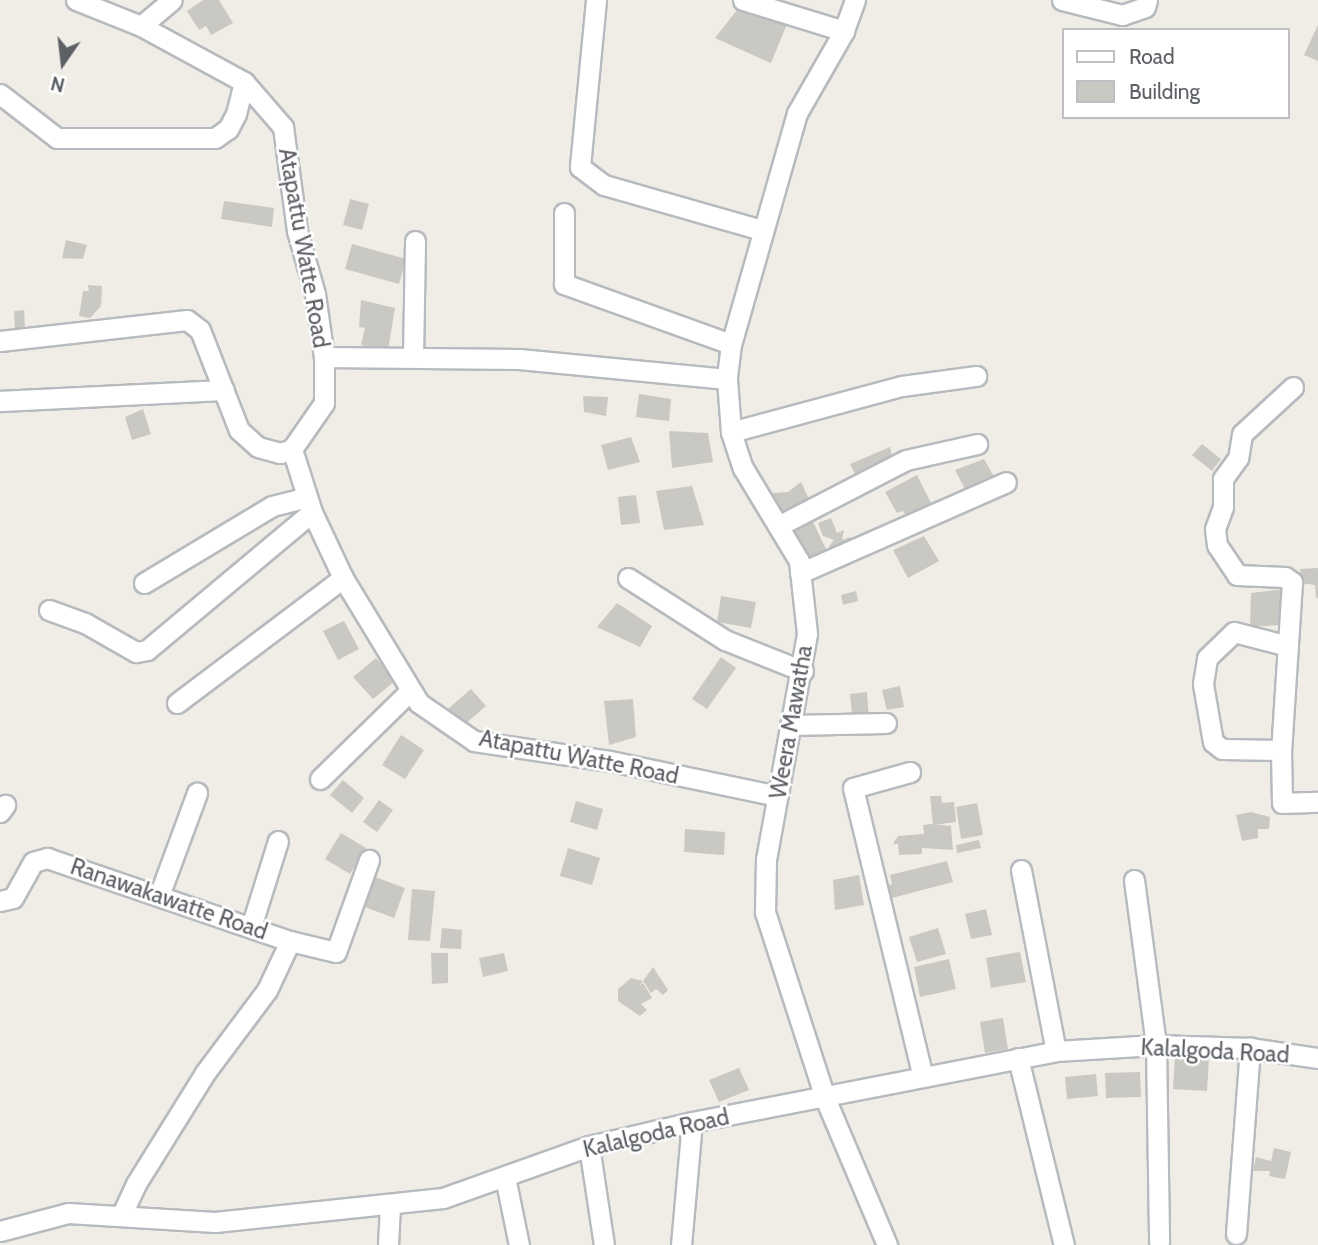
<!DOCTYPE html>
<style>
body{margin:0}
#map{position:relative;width:1318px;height:1245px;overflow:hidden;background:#efede5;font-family:Cabin,sans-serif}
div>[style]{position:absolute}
.building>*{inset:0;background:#cac8c2}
.roads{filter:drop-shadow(2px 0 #b7babe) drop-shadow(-2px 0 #b7babe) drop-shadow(0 2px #b7babe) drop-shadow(0 -2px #b7babe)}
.minor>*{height:19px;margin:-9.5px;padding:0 9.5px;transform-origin:9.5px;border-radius:9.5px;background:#fff}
span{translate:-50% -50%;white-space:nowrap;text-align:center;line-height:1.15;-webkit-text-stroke:5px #fff;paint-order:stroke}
.street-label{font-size:23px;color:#5d6065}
.legend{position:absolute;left:1062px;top:28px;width:228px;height:91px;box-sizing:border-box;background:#fff;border:2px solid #bebfc1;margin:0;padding:9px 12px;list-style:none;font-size:21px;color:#5d6065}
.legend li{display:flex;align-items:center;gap:14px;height:35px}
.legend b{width:35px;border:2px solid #bebfc1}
.north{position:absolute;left:28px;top:28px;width:70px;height:70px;-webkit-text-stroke:5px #fff;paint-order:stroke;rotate:194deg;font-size:19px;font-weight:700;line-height:28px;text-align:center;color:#5d6065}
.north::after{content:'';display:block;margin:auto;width:24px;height:32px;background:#5d6065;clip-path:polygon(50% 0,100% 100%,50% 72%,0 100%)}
</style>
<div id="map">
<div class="building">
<i style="clip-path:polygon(203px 0,219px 0,233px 23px,211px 35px,206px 26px,199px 30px,187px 11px)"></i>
<i style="clip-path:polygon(737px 10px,787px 24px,771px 63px,715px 38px)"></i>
<i style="clip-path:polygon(1318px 25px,1318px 61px,1304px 55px)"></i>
<i style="clip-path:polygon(350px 199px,369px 204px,362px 230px,343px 225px)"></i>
<i style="clip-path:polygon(224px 201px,274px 208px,272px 227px,221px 219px)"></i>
<i style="clip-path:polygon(66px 240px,87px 245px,83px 259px,62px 258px)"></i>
<i style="clip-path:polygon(352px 244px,406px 259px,399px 284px,345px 269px)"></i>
<i style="clip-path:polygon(88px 285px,102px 286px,101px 306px,90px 318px,79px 316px,83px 291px,89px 291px)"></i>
<i style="clip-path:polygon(361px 300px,395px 308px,388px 350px,361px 345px,365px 328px,359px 327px)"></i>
<i style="clip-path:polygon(24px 310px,25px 329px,15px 330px,14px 311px)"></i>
<i style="clip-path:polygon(639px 394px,671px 399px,669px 421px,636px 417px)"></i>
<i style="clip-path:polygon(583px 396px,608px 397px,606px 416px,584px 412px)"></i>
<i style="clip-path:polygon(143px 409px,151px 434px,132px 440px,125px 417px)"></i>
<i style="clip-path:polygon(669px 431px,708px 433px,713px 462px,672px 468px)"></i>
<i style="clip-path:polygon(631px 437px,640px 462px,608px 470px,601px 445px)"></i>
<i style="clip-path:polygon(1202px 444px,1221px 459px,1212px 471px,1192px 455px)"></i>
<i style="clip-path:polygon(890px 447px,893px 460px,855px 474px,850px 464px)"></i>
<i style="clip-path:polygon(984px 459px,996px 480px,967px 493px,955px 470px)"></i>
<i style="clip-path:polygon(917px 475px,934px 509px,908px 520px,903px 511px,897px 513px,885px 492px)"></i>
<i style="clip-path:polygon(801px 482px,809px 499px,803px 501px,804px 507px,782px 515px,773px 493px,788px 492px)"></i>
<i style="clip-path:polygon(692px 486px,704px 525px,664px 530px,656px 491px)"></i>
<i style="clip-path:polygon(636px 495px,640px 523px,621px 525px,618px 497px)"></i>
<i style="clip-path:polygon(811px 518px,827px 551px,801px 561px,787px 533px)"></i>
<i style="clip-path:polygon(831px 518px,837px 533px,844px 530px,842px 540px,850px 537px,854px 547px,834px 556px,829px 546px,834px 540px,823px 536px,818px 523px)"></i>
<i style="clip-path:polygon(924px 536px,939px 561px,908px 578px,893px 550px)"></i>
<i style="clip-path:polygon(1318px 568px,1318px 598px,1316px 598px,1315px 585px,1301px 583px,1300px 569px)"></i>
<i style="clip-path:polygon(1284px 589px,1280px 625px,1250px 627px,1251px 593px)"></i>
<i style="clip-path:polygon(856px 591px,858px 601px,843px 605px,841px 595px)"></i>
<i style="clip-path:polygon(721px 596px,756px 602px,751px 628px,717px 622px)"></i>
<i style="clip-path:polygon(617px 603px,652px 626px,640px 647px,597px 627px)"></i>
<i style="clip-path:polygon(344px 621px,359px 649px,338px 660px,323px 631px)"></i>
<i style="clip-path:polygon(721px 657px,736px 668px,707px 709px,692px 699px)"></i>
<i style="clip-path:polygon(376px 658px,395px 681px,373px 699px,353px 677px)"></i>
<i style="clip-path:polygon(900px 686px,904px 707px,887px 710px,882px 690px)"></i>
<i style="clip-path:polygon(471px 689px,486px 706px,464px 725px,457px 717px,450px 722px,443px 713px)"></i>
<i style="clip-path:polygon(867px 692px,869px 718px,852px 715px,850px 694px)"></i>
<i style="clip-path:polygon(633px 699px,636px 737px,609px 745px,604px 701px)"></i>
<i style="clip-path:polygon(401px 735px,424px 750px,405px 779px,382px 765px)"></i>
<i style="clip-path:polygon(343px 780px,364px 798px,352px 813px,330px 795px)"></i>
<i style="clip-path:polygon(930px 796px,941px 796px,942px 803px,954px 802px,956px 822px,933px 825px)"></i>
<i style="clip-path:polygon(379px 800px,393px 810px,377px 832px,363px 822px)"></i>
<i style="clip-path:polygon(576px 801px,603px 809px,597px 830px,570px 822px)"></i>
<i style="clip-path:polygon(977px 803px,983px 835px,961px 839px,956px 807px)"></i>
<i style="clip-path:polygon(1251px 812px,1270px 817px,1269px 829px,1258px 829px,1258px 838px,1242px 841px,1236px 815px)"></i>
<i style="clip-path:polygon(932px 824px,951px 826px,953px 850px,922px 848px,922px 854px,899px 855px,898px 844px,893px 844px,898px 836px,924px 834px,923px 825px)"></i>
<i style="clip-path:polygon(685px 829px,725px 832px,724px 855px,684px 852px)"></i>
<i style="clip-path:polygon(341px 833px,366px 848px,350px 874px,325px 859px)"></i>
<i style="clip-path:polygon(979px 840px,981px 848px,957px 853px,956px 845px)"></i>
<i style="clip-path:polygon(568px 848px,600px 858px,592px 885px,560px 876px)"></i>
<i style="clip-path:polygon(947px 861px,953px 882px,888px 899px,884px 887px,892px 884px,890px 875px)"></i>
<i style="clip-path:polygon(367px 874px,405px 888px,394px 918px,357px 904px)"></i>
<i style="clip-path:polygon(859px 875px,864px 905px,835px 910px,833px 880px)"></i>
<i style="clip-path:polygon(412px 889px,435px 891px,430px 941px,408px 940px)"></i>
<i style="clip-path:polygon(986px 909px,992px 935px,971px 939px,965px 914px)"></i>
<i style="clip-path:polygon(442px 928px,462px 930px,461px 949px,440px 948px)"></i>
<i style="clip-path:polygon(938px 928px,946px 954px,917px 962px,909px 937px)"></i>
<i style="clip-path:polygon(1020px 952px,1026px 982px,991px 988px,986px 958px)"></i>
<i style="clip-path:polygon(431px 953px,448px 953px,448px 983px,432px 984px)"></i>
<i style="clip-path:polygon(504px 953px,508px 971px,483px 977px,479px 958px)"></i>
<i style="clip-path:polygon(949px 959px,956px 989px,920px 997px,914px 967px)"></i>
<i style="clip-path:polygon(653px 967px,668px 990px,663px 995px,656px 989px,651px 993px,643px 981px)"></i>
<i style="clip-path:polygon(631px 978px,643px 981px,639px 986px,643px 983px,652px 998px,641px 1004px,647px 1010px,640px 1016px,618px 1001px,618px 989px)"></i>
<i style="clip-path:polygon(1003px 1018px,1008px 1049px,985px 1053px,980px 1022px)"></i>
<i style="clip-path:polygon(1175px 1056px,1209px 1058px,1207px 1091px,1173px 1089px)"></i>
<i style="clip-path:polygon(739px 1068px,749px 1090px,719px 1102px,709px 1080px)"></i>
<i style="clip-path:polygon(1140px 1072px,1141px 1097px,1106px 1098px,1105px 1073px)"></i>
<i style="clip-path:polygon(1096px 1074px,1098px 1096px,1067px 1099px,1065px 1077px)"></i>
<i style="clip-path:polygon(1274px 1148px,1291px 1152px,1285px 1179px,1269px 1176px,1270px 1171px,1253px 1171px,1256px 1157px,1271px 1161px)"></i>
</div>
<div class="roads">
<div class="minor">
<i style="left:76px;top:0;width:70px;rotate:21.8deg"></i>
<i style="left:141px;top:26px;width:117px;rotate:28.5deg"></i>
<i style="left:244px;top:82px;width:60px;rotate:49.1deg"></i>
<i style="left:283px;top:127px;width:105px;rotate:82.3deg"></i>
<i style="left:297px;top:231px;width:66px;rotate:74.1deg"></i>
<i style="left:315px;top:294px;width:64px;rotate:81.9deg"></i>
<i style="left:324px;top:357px;width:46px;rotate:90deg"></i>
<i style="left:324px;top:403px;width:56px;rotate:124.8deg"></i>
<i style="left:292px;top:449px;width:66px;rotate:72.4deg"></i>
<i style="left:312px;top:512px;width:73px;rotate:64.8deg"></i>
<i style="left:343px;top:578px;width:146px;rotate:58.7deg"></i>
<i style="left:419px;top:703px;width:67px;rotate:34.6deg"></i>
<i style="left:474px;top:741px;width:137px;rotate:8.4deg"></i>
<i style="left:610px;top:761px;width:171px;rotate:11.8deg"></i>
<i style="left:596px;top:0;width:168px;rotate:95.5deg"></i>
<i style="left:580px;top:167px;width:30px;rotate:37deg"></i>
<i style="left:604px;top:185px;width:164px;rotate:15.9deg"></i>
<i style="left:743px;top:0;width:106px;rotate:17.1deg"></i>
<i style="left:855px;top:0;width:33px;rotate:110deg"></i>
<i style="left:844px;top:31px;width:95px;rotate:119.8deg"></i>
<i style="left:797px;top:113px;width:240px;rotate:105.9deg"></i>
<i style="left:731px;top:344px;width:35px;rotate:97deg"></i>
<i style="left:727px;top:379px;width:53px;rotate:85.7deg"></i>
<i style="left:731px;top:432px;width:38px;rotate:72deg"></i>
<i style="left:743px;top:468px;width:109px;rotate:58.9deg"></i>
<i style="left:799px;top:561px;width:73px;rotate:83.7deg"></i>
<i style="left:807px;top:634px;width:229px;rotate:100.3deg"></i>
<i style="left:766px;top:859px;width:53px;rotate:91.1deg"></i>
<i style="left:765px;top:912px;width:195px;rotate:72.1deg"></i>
<i style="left:825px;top:1098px;width:160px;rotate:67.1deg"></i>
<i style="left:1062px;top:0;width:62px;rotate:14deg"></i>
<i style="left:1122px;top:15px;width:24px;rotate:-19deg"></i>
<i style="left:1145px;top:7px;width:7px;rotate:-74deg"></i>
<i style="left:141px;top:26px;width:40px;rotate:-40deg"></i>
<i style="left:0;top:94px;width:72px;rotate:37.7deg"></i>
<i style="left:57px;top:138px;width:158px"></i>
<i style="left:215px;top:138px;width:16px;rotate:-35deg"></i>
<i style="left:228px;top:129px;width:17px;rotate:-62deg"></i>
<i style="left:236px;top:114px;width:33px;rotate:-76deg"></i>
<i style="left:564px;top:213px;width:71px;rotate:90deg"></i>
<i style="left:564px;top:284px;width:177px;rotate:19.8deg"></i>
<i style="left:0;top:341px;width:188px;rotate:-6.4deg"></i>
<i style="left:187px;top:320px;width:16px;rotate:38deg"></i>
<i style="left:200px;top:330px;width:107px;rotate:68.7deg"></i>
<i style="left:239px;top:430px;width:25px;rotate:42deg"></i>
<i style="left:258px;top:447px;width:23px;rotate:15deg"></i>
<i style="left:280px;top:453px;width:13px;rotate:-18deg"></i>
<i style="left:324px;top:357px;width:195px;rotate:0.6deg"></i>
<i style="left:519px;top:359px;width:209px;rotate:5.5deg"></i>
<i style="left:413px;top:357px;width:116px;rotate:-89deg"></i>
<i style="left:1293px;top:387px;width:69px;rotate:137.3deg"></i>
<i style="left:1242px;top:434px;width:24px;rotate:99deg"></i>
<i style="left:1238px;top:458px;width:26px;rotate:126deg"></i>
<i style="left:1223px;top:479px;width:28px;rotate:90deg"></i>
<i style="left:1223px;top:507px;width:23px;rotate:110deg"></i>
<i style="left:1215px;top:529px;width:16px;rotate:83deg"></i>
<i style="left:1217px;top:545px;width:36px;rotate:56deg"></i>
<i style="left:1237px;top:575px;width:48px;rotate:2.4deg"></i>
<i style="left:1285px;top:577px;width:9px;rotate:36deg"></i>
<i style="left:1292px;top:582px;width:168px;rotate:93.7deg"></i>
<i style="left:1281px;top:750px;width:53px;rotate:88.9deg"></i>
<i style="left:1282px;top:803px;width:36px;rotate:-2deg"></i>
<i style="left:0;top:401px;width:224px;rotate:-2.8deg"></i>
<i style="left:731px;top:432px;width:177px;rotate:-15.1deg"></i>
<i style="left:902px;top:386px;width:75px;rotate:-7.7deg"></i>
<i style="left:778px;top:526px;width:144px;rotate:-27.3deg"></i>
<i style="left:906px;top:460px;width:73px;rotate:-12.7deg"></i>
<i style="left:800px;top:573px;width:225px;rotate:-23.8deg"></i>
<i style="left:628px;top:578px;width:115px;rotate:32.6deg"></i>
<i style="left:725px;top:640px;width:84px;rotate:21.7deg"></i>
<i style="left:144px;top:583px;width:149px;rotate:-31deg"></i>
<i style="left:272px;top:506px;width:36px;rotate:-14deg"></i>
<i style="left:49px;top:610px;width:38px;rotate:20deg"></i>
<i style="left:85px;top:623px;width:59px;rotate:29.6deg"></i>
<i style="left:136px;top:652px;width:11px;rotate:-10deg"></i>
<i style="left:147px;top:650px;width:215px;rotate:-39.9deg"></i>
<i style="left:177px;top:703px;width:208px;rotate:-37deg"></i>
<i style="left:790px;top:725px;width:96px;rotate:-1.2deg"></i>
<i style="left:1281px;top:750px;width:59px;rotate:-179deg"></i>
<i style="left:1222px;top:749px;width:11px;rotate:-142deg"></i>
<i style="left:1213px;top:742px;width:59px;rotate:-99.8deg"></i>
<i style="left:1203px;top:684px;width:26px;rotate:-81deg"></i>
<i style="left:1207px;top:658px;width:37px;rotate:-44deg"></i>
<i style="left:1234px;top:632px;width:56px;rotate:14.5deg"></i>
<i style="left:910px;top:772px;width:59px;rotate:164.3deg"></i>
<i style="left:853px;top:788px;width:297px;rotate:76.4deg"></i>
<i style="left:320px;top:779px;width:126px;rotate:-44.4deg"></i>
<i style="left:0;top:812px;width:9px;rotate:-54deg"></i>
<i style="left:1021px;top:870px;width:184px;rotate:79.1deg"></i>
<i style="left:1134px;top:880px;width:166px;rotate:82.4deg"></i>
<i style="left:1156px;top:1045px;width:197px;rotate:89.1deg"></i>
<i style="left:160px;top:893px;width:107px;rotate:-69.7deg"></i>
<i style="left:0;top:901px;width:13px;rotate:-13deg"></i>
<i style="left:13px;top:898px;width:41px;rotate:-60.9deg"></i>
<i style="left:33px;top:862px;width:15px;rotate:-16deg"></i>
<i style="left:47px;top:858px;width:257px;rotate:18.9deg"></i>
<i style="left:290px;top:941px;width:54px;rotate:115.1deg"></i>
<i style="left:267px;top:990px;width:104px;rotate:126.8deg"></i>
<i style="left:205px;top:1073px;width:131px;rotate:121.9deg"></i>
<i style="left:136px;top:1184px;width:33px;rotate:115deg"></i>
<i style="left:251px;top:927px;width:90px;rotate:-72.6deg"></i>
<i style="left:290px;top:941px;width:47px;rotate:13.4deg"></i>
<i style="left:336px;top:952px;width:98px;rotate:-70.3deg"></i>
<i style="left:1018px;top:1058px;width:193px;rotate:76.2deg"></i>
<i style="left:589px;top:1146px;width:100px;rotate:81.4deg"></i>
<i style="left:505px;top:1177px;width:69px;rotate:78.4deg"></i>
<i style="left:0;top:1231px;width:70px;rotate:-14.8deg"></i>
<i style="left:68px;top:1213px;width:147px;rotate:3.5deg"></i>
<i style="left:215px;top:1222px;width:229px;rotate:-6deg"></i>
<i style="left:443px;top:1198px;width:155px;rotate:-19.6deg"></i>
<i style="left:589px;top:1146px;width:106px;rotate:-13.1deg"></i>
<i style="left:692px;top:1122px;width:371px;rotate:-11deg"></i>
<i style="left:1056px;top:1051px;width:100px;rotate:-3.4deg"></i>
<i style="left:1156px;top:1045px;width:94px;rotate:1.8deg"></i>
<i style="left:1250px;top:1048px;width:69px;rotate:8.4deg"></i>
<i style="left:1236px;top:1234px;width:187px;rotate:-85.7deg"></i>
<i style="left:388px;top:1245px;width:40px;rotate:-87.1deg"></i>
<i style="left:681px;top:1245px;width:123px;rotate:-84.9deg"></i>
</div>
</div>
<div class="street-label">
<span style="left:304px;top:248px;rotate:80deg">Atapattu Watte Road</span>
<span style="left:791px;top:722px;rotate:-80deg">Weera Mawatha</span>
<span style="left:579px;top:757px;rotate:11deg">Atapattu Watte Road</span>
<span style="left:169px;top:899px;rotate:19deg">Ranawakawatte Road</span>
<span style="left:1215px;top:1051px;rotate:3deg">Kalalgoda Road</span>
<span style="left:656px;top:1133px;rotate:-13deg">Kalalgoda Road</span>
</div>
<ul class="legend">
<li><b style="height:9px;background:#fff"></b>Road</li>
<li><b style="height:19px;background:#cac8c2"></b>Building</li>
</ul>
<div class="north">N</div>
</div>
